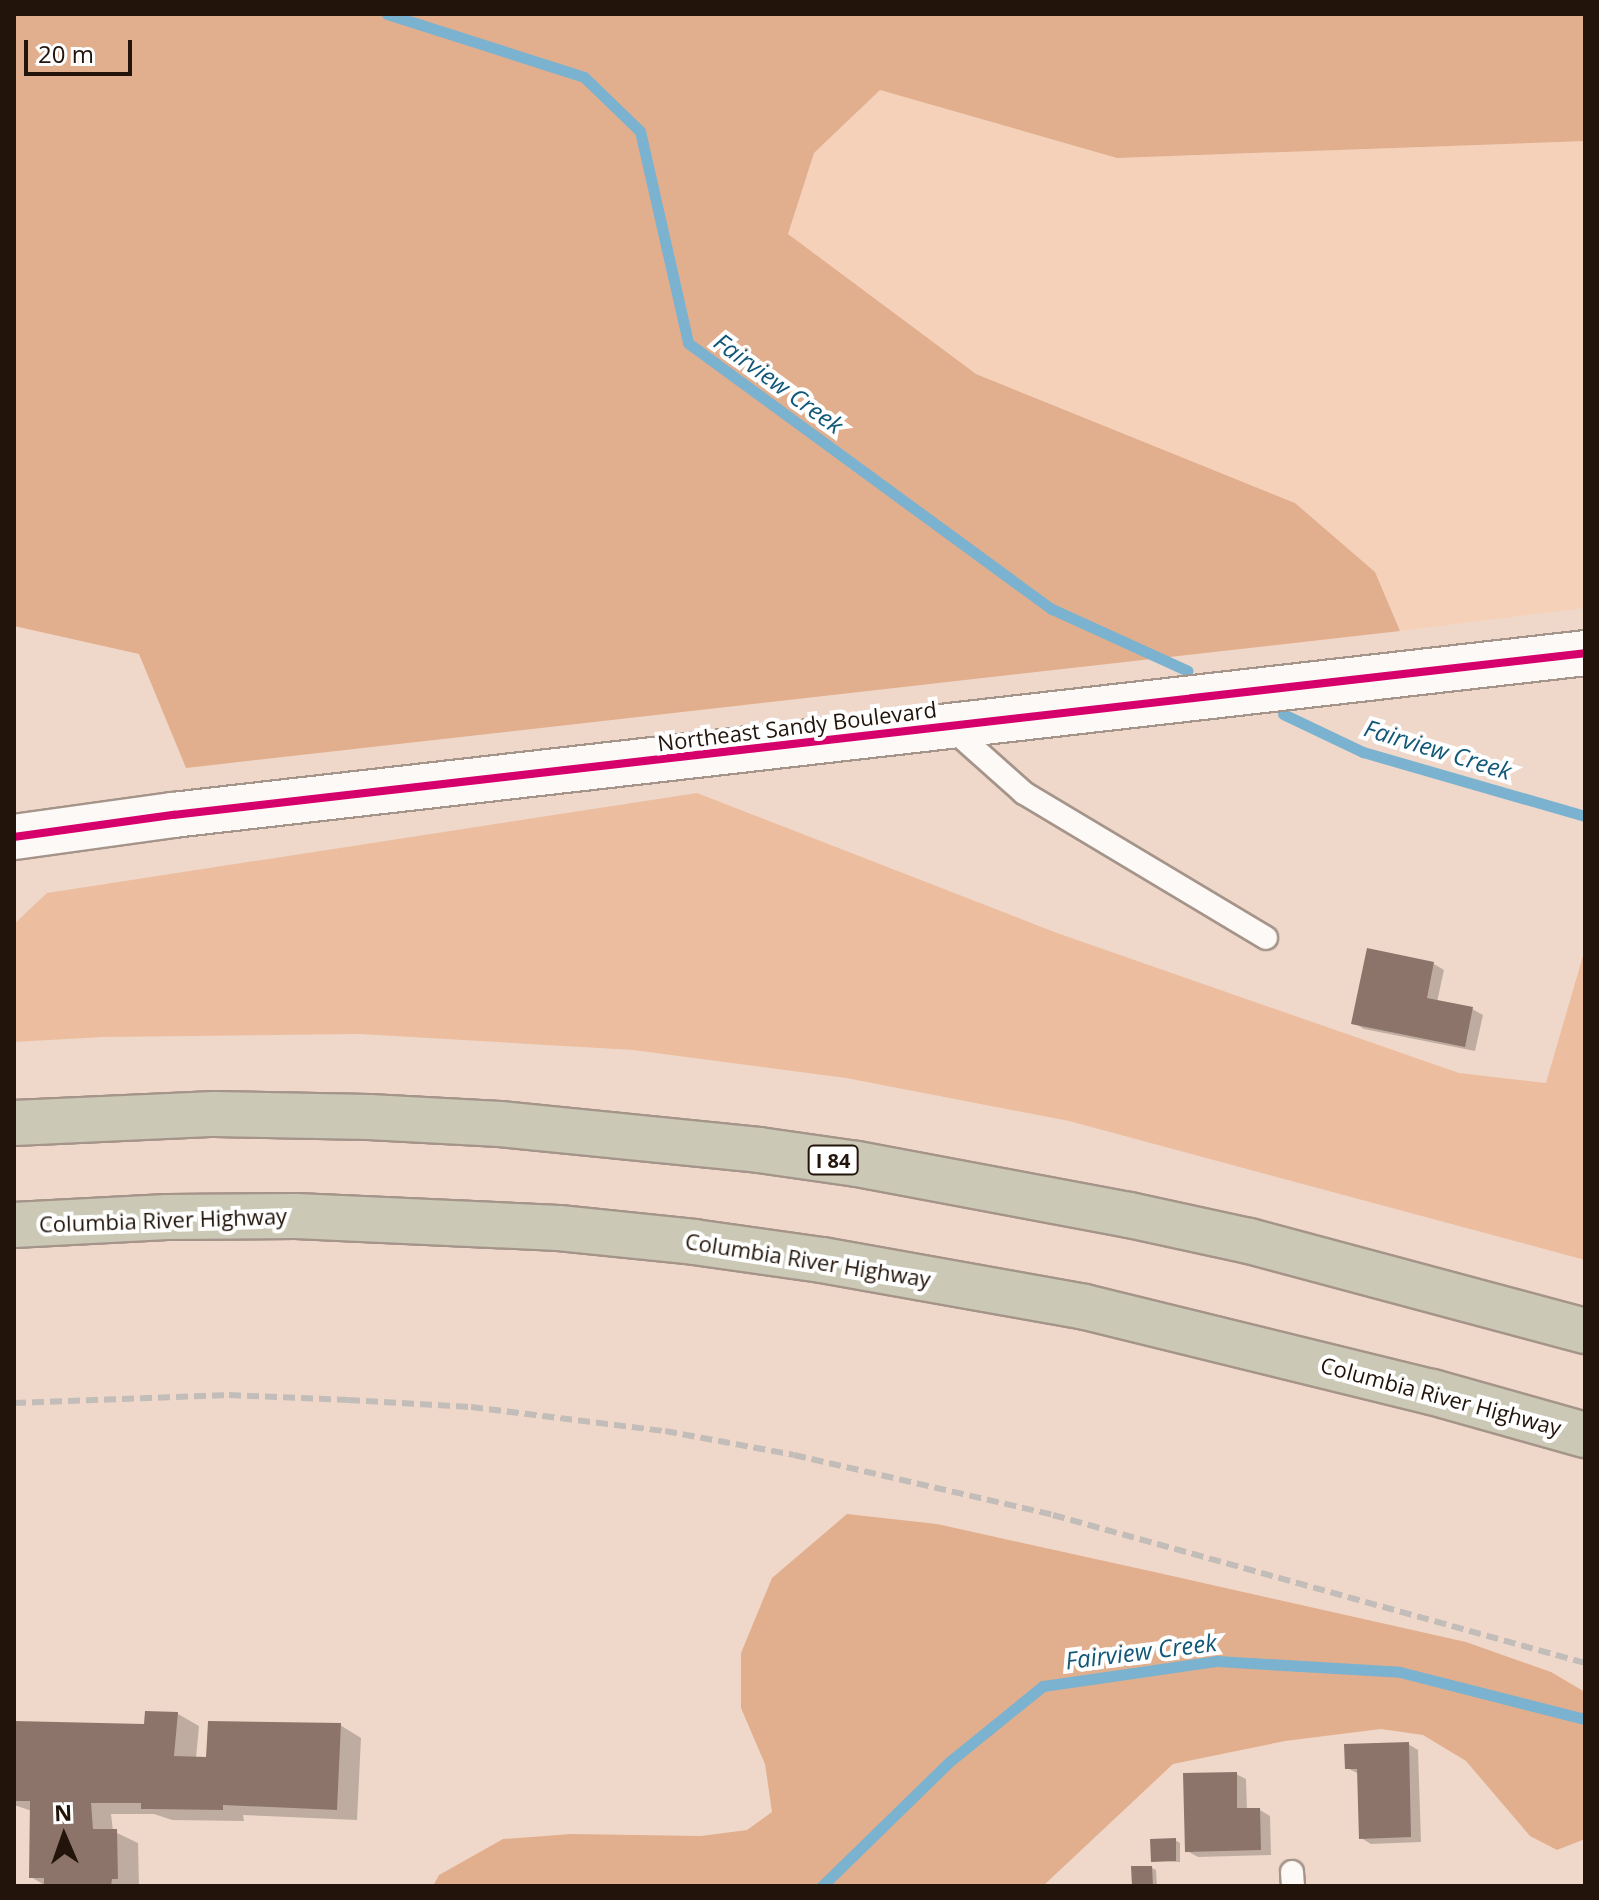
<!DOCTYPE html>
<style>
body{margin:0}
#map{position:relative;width:1599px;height:1900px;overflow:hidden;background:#efd8ca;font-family:"Open Sans",sans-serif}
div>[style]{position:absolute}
.built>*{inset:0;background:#f6d1ba}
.green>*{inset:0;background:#ecbe9f}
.forest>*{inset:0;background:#e2af8e}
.shadow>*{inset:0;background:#0003}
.stream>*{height:11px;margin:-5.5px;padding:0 5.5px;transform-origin:5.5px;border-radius:5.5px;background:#7ab2d0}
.building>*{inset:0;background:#8d746b}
.roads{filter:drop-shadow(2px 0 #a59489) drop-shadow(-2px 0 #a59489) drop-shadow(0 2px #a59489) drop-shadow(0 -2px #a59489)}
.lane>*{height:22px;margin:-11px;padding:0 11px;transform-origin:11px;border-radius:11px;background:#fdf9f7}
.secondary>*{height:44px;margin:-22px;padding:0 22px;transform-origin:22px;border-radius:22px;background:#fdf9f7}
.highway>*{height:44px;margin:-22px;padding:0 22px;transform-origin:22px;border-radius:22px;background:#cbc9b6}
.rail>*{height:6px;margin-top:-3px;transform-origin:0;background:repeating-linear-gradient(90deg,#c2bdb9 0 12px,transparent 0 18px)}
.cycleway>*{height:8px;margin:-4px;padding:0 4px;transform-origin:4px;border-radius:4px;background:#d6006c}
span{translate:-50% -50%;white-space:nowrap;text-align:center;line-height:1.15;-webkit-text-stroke:8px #fff;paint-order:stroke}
.shield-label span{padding:2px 6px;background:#fff;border:2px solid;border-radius:6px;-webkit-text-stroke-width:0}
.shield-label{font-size:20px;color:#22140a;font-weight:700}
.street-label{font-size:22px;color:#22140a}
.water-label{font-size:24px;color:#115778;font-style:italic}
.frame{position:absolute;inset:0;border:16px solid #22140a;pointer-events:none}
.north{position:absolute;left:24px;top:1796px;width:80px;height:80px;-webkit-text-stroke:6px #fff;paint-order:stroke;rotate:358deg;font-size:22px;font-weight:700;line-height:32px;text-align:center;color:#22140a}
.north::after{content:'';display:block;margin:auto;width:28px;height:36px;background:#22140a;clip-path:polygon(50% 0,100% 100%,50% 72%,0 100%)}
.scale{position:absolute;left:24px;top:40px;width:108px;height:36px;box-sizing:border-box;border:4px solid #22140a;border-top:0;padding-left:10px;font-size:24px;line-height:28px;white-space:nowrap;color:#22140a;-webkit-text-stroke:6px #fff;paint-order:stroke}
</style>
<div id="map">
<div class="built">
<i style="clip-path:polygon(880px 90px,1117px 158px,1585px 141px,1585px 608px,1400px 631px,1375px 572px,1295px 503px,976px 374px,787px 234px,814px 153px)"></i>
</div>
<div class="green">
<i style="clip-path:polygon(697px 793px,1057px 933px,1459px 1073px,1546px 1083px,1585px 949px,1585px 1260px,1069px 1121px,846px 1078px,633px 1050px,360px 1034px,103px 1037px,14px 1042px,14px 924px,47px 893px)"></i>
</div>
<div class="forest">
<i style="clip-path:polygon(14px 14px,1585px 14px,1585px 141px,1117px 158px,880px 90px,814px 153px,788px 234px,976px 374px,1295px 503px,1375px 572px,1400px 631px,186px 768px,139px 654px,14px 626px)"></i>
<i style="clip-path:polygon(847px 1514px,937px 1524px,1159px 1573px,1466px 1642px,1551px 1672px,1585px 1692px,1585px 1839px,1557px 1850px,1530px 1836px,1466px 1761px,1423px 1735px,1381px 1729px,1285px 1741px,1173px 1764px,1043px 1886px,433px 1886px,439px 1875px,503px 1839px,571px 1834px,701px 1836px,747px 1830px,772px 1812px,765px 1764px,741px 1708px,741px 1653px,772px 1578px)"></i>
</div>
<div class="shadow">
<i style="clip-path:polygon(1434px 964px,1444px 970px,1437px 1002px,1472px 1009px,1483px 1015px,1475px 1051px,1364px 1029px,1354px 1023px)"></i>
<i style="clip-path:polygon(147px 1713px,178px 1714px,199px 1726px,196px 1758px,208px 1759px,340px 1725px,361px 1738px,357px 1820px,243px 1815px,244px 1821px,172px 1820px,154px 1814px,111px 1814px,113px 1831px,138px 1843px,139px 1886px,46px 1886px,31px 1877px,32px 1811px,14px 1805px,14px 1723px,146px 1726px)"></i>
<i style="clip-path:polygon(1408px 1744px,1418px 1750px,1421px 1842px,1371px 1844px,1361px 1838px,1359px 1774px,1347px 1768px)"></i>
<i style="clip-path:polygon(1236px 1774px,1246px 1779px,1247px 1810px,1260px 1810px,1270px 1816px,1271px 1855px,1198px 1857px,1187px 1851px)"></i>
<i style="clip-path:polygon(1175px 1840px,1180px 1843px,1180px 1862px,1153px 1860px)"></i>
<i style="clip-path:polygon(1152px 1868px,1156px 1870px,1157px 1886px,1134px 1886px)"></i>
</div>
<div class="stream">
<i style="left:387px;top:14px;width:207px;rotate:17.7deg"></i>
<i style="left:584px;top:77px;width:78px;rotate:44deg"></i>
<i style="left:640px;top:131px;width:217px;rotate:77.2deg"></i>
<i style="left:688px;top:343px;width:451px;rotate:36.2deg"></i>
<i style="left:1052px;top:609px;width:149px;rotate:24.5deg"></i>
<i style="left:1283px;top:714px;width:89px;rotate:25.4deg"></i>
<i style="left:1363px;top:752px;width:231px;rotate:16.1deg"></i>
<i style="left:822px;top:1886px;width:177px;rotate:-44.3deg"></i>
<i style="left:949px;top:1762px;width:121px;rotate:-39deg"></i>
<i style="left:1043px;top:1686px;width:176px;rotate:-8.2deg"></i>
<i style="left:1217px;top:1661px;width:183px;rotate:3.4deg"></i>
<i style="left:1400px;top:1672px;width:191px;rotate:14.3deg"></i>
</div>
<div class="building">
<i style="clip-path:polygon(1367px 948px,1434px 962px,1427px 998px,1473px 1007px,1465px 1047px,1351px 1024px)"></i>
<i style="clip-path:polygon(145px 1711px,178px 1712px,174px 1756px,206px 1757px,208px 1721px,341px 1723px,337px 1810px,223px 1805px,223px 1810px,149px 1809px,141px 1809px,141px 1803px,91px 1803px,93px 1829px,117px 1829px,118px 1879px,112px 1879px,111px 1886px,44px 1886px,44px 1878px,29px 1878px,30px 1801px,14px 1801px,14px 1721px,144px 1724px)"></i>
<i style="clip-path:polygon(1409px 1742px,1411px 1837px,1359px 1839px,1357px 1769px,1345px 1769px,1344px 1744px)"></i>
<i style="clip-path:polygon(1237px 1772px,1237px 1808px,1260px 1808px,1261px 1850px,1185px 1852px,1183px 1773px)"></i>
<i style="clip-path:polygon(1176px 1838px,1176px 1861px,1151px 1862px,1150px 1839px)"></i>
<i style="clip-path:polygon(1131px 1866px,1152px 1866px,1153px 1886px,1132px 1886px)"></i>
</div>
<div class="roads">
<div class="lane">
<i style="left:950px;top:727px;width:99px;rotate:41.7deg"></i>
<i style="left:1024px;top:793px;width:282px;rotate:30.9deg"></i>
<i style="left:1292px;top:1872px;width:14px;rotate:86deg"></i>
</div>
<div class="secondary">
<i style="left:14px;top:837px;width:161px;rotate:-7.9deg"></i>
<i style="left:173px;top:815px;width:1421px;rotate:-6.54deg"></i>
</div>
<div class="highway">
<i style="left:14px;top:1123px;width:201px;rotate:-2.6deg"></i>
<i style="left:215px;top:1114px;width:154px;rotate:1.1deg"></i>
<i style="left:369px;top:1117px;width:131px;rotate:3.1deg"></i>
<i style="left:500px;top:1124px;width:260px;rotate:5.7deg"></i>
<i style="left:759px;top:1150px;width:99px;rotate:8.1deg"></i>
<i style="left:857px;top:1164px;width:277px;rotate:10.6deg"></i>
<i style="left:1129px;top:1215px;width:123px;rotate:12.2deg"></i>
<i style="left:1249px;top:1241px;width:348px;rotate:15deg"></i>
<i style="left:14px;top:1225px;width:153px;rotate:-3deg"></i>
<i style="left:167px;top:1217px;width:129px;rotate:-0.4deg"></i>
<i style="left:296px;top:1216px;width:263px;rotate:2.6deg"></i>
<i style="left:559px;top:1228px;width:136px;rotate:5.9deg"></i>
<i style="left:694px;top:1242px;width:129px;rotate:8deg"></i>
<i style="left:822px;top:1260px;width:267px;rotate:10.1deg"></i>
<i style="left:1085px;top:1307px;width:357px;rotate:13.8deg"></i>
<i style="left:1432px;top:1392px;width:159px;rotate:15.7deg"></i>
</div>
</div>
<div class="rail">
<i style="left:14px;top:1403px;width:215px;rotate:-2.1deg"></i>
<i style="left:229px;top:1395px;width:119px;rotate:2.4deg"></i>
<i style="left:348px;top:1400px;width:123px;rotate:3.3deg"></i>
<i style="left:471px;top:1407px;width:195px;rotate:7.1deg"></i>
<i style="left:665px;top:1431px;width:131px;rotate:10.5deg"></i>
<i style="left:794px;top:1455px;width:266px;rotate:13deg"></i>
<i style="left:1053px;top:1515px;width:552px;rotate:15.55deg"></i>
</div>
<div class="cycleway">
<i style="left:14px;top:837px;width:161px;rotate:-7.9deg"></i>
<i style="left:173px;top:815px;width:1421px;rotate:-6.54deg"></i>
</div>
<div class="shield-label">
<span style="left:833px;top:1160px">I 84</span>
</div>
<div class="street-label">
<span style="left:797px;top:726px;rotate:-7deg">Northeast Sandy Boulevard</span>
<span style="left:163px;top:1220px;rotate:-2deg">Columbia River Highway</span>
<span style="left:808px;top:1260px;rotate:9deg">Columbia River Highway</span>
<span style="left:1441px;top:1396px;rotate:15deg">Columbia River Highway</span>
</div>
<div class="water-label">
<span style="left:779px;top:383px;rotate:36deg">Fairview Creek</span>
<span style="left:1438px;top:749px;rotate:17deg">Fairview Creek</span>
<span style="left:1141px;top:1651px;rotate:-7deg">Fairview Creek</span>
</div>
<div class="frame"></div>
<div class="north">N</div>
<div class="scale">20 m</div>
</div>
